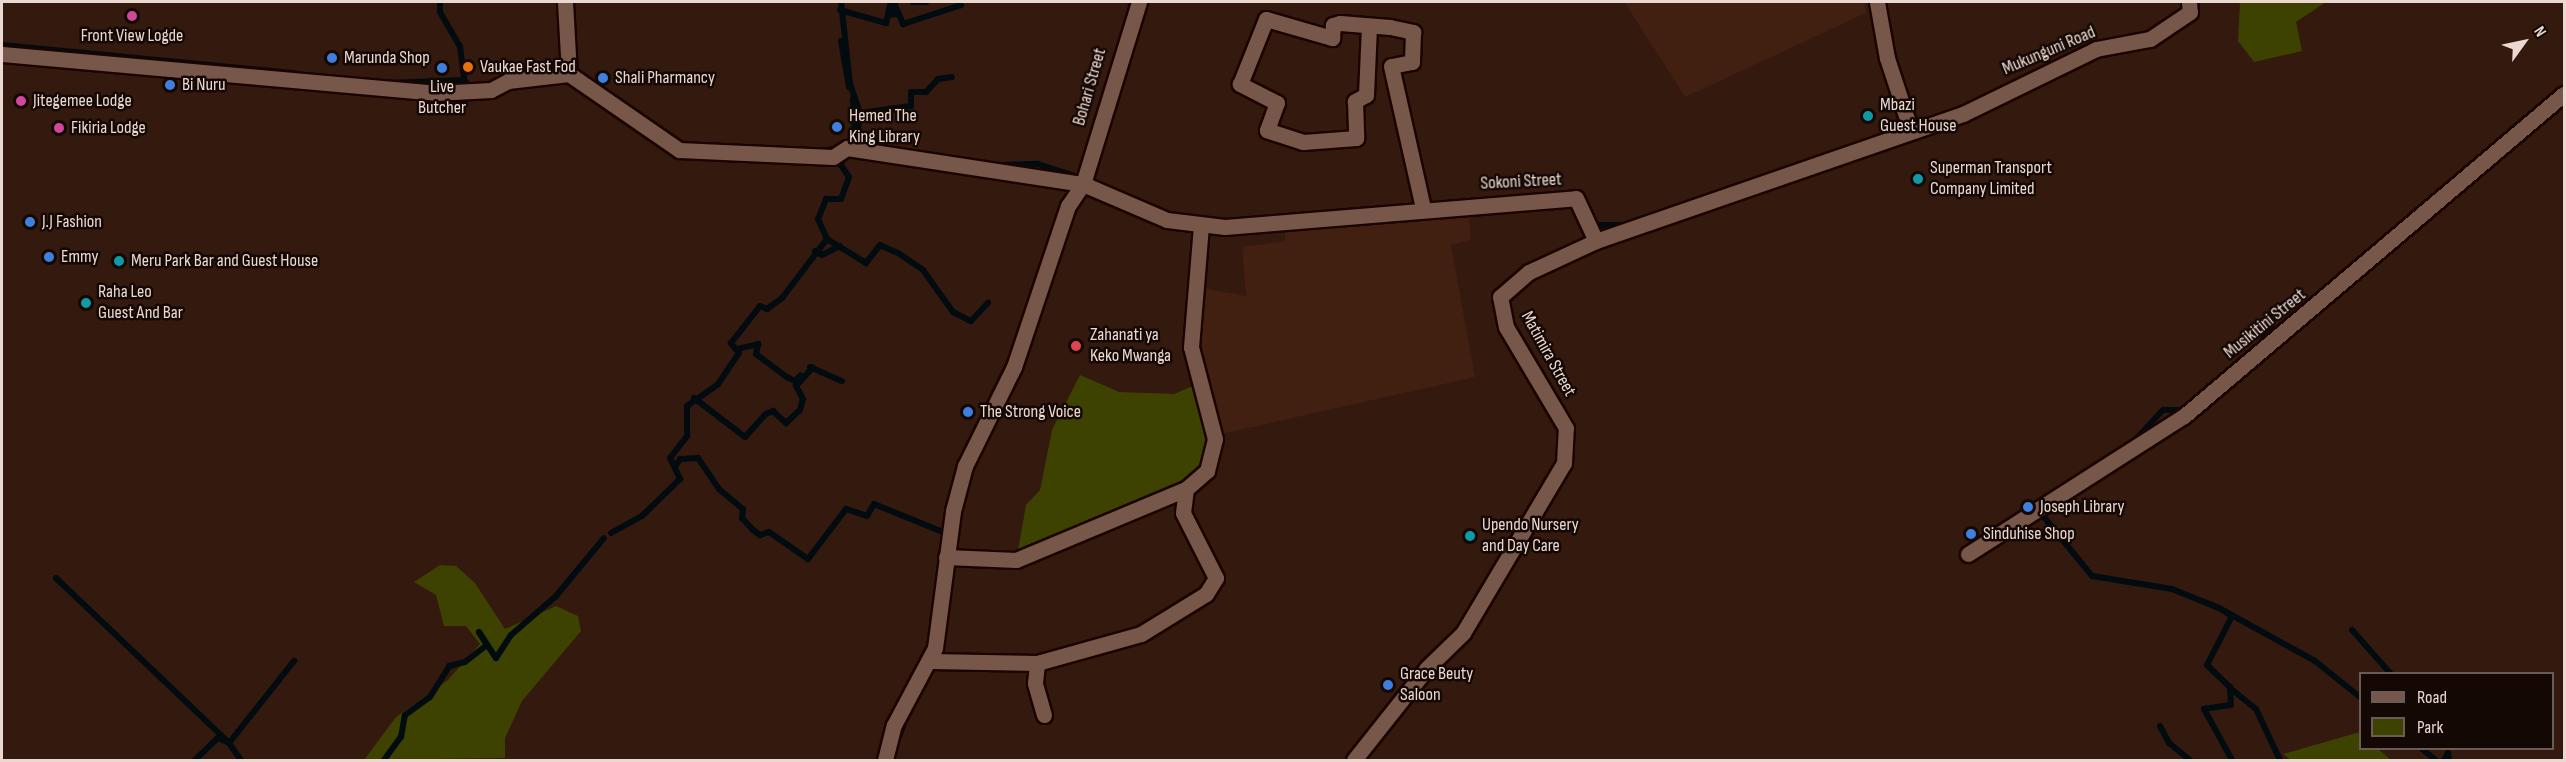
<!DOCTYPE html>
<style>
body{margin:0}
#map{position:relative;width:2566px;height:762px;overflow:hidden;background:#34190e;font-family:"Sofia Sans Condensed",sans-serif}
div>[style]{position:absolute}
.built>*{inset:0;background:#411f11}
.green>*{inset:0;background:#3e4200}
.stream>*{height:6px;margin:-3px;padding:0 3px;transform-origin:3px;border-radius:3px;background:#020b0f}
.roads{filter:drop-shadow(2px 0 #1b0400) drop-shadow(-2px 0 #1b0400) drop-shadow(0 2px #1b0400) drop-shadow(0 -2px #1b0400)}
.street>*{height:15px;margin:-7.5px;padding:0 7.5px;transform-origin:7.5px;border-radius:7.5px;background:#77574a}
.dots>*{width:16px;height:16px;translate:-50% -50%;box-sizing:border-box;border:3px solid #140804;border-radius:50%}
span{translate:-50% -50%;white-space:nowrap;text-align:center;line-height:1.15;-webkit-text-stroke:5px #140804;paint-order:stroke}
.poi-label{font-size:18px;color:#ebd8d0}
.left{translate:0 -50%;text-align:left}
.street-label{font-size:18px;color:#ebd8d0}
.frame{position:absolute;inset:0;border:3px solid #ebd8d0;pointer-events:none}
.legend{position:absolute;left:2359px;top:672px;width:195px;height:78px;box-sizing:border-box;background:#140804;border:2px solid #6a5b56;margin:0;padding:8px 10px;list-style:none;font-size:18px;color:#ebd8d0}
.legend li{display:flex;align-items:center;gap:12px;height:30px}
.legend b{width:30px;border:2px solid #6a5b56}
.north{position:absolute;left:2494px;top:12px;width:60px;height:60px;-webkit-text-stroke:4px #140804;paint-order:stroke;rotate:57deg;font-size:16px;font-weight:700;line-height:24px;text-align:center;color:#ebd8d0}
.north::after{content:'';display:block;margin:auto;width:21px;height:27px;background:#ebd8d0;clip-path:polygon(50% 0,100% 100%,50% 72%,0 100%)}
</style>
<div id="map">
<div class="built">
<i style="clip-path:polygon(1864px 2px,1866px 13px,1685px 97px,1625px 3px)"></i>
<i style="clip-path:polygon(1468px 206px,1471px 240px,1451px 245px,1475px 377px,1217px 435px,1198px 352px,1197px 287px,1246px 296px,1242px 247px,1285px 241px,1284px 221px)"></i>
</div>
<div class="green">
<i style="clip-path:polygon(2240px 2px,2326px 2px,2296px 22px,2302px 51px,2254px 62px,2238px 41px)"></i>
<i style="clip-path:polygon(1080px 375px,1119px 392px,1174px 394px,1193px 386px,1205px 406px,1210px 434px,1203px 467px,1182px 483px,1017px 556px,1026px 505px,1040px 490px,1052px 430px)"></i>
<i style="clip-path:polygon(440px 565px,456px 566px,475px 583px,505px 629px,556px 606px,578px 616px,581px 631px,522px 701px,505px 738px,505px 758px,364px 760px,396px 717px,448px 680px,480px 644px,466px 626px,444px 626px,436px 595px,414px 582px)"></i>
<i style="clip-path:polygon(2360px 732px,2360px 748px,2378px 749px,2391px 760px,2291px 760px,2283px 754px)"></i>
</div>
<div class="stream">
<i style="left:440px;top:2px;width:10px;rotate:90deg"></i>
<i style="left:440px;top:12px;width:39px;rotate:60deg"></i>
<i style="left:460px;top:46px;width:34px;rotate:83deg"></i>
<i style="left:841px;top:2px;width:82px;rotate:83.7deg"></i>
<i style="left:850px;top:84px;width:31px;rotate:71deg"></i>
<i style="left:860px;top:113px;width:31px;rotate:97deg"></i>
<i style="left:913px;top:2px;width:13px"></i>
<i style="left:840px;top:10px;width:48px;rotate:15.8deg"></i>
<i style="left:886px;top:23px;width:18px;rotate:-77deg"></i>
<i style="left:890px;top:5px;width:10px;rotate:96deg"></i>
<i style="left:889px;top:15px;width:7px;rotate:-8deg"></i>
<i style="left:896px;top:14px;width:9px;rotate:-96deg"></i>
<i style="left:895px;top:5px;width:21px;rotate:67deg"></i>
<i style="left:903px;top:24px;width:61px;rotate:-18.1deg"></i>
<i style="left:841px;top:41px;width:47px;rotate:80.1deg"></i>
<i style="left:2px;top:45px;width:294px;rotate:5.5deg"></i>
<i style="left:386px;top:83px;width:78px;rotate:-2.2deg"></i>
<i style="left:464px;top:80px;width:12px;rotate:48deg"></i>
<i style="left:853px;top:99px;width:38px;rotate:87deg"></i>
<i style="left:860px;top:113px;width:51px;rotate:-7.8deg"></i>
<i style="left:911px;top:106px;width:14px;rotate:-90deg"></i>
<i style="left:911px;top:92px;width:15px"></i>
<i style="left:926px;top:92px;width:18px;rotate:-47deg"></i>
<i style="left:938px;top:79px;width:14px;rotate:-8deg"></i>
<i style="left:2530px;top:132px;width:44px;rotate:-39.5deg"></i>
<i style="left:814px;top:154px;width:30px;rotate:-15deg"></i>
<i style="left:1002px;top:165px;width:36px;rotate:-2deg"></i>
<i style="left:1038px;top:164px;width:36px;rotate:18deg"></i>
<i style="left:1596px;top:225px;width:30px"></i>
<i style="left:827px;top:239px;width:46px;rotate:31.6deg"></i>
<i style="left:866px;top:263px;width:23px;rotate:-52deg"></i>
<i style="left:880px;top:245px;width:20px;rotate:24deg"></i>
<i style="left:898px;top:253px;width:30px;rotate:34deg"></i>
<i style="left:923px;top:270px;width:52px;rotate:54.5deg"></i>
<i style="left:953px;top:312px;width:20px;rotate:27deg"></i>
<i style="left:971px;top:321px;width:25px;rotate:-47deg"></i>
<i style="left:815px;top:251px;width:8px;rotate:30deg"></i>
<i style="left:822px;top:255px;width:20px;rotate:-27deg"></i>
<i style="left:2263px;top:345px;width:13px;rotate:-86deg"></i>
<i style="left:2264px;top:332px;width:16px;rotate:-14deg"></i>
<i style="left:737px;top:349px;width:22px;rotate:-13deg"></i>
<i style="left:758px;top:344px;width:10px;rotate:101deg"></i>
<i style="left:756px;top:354px;width:39px;rotate:37deg"></i>
<i style="left:787px;top:377px;width:9px;rotate:27deg"></i>
<i style="left:795px;top:381px;width:8px;rotate:-45deg"></i>
<i style="left:810px;top:367px;width:35px;rotate:24deg"></i>
<i style="left:694px;top:398px;width:64px;rotate:37.4deg"></i>
<i style="left:745px;top:437px;width:31px;rotate:-48deg"></i>
<i style="left:766px;top:414px;width:8px;rotate:-23deg"></i>
<i style="left:773px;top:411px;width:18px;rotate:43deg"></i>
<i style="left:786px;top:423px;width:19px;rotate:-43deg"></i>
<i style="left:800px;top:410px;width:11px;rotate:-75deg"></i>
<i style="left:803px;top:399px;width:15px;rotate:-118deg"></i>
<i style="left:796px;top:386px;width:25px;rotate:-48deg"></i>
<i style="left:2135px;top:440px;width:41px;rotate:-47deg"></i>
<i style="left:2163px;top:410px;width:21px"></i>
<i style="left:675px;top:467px;width:9px;rotate:-58deg"></i>
<i style="left:680px;top:459px;width:18px;rotate:-3deg"></i>
<i style="left:698px;top:458px;width:37px;rotate:56deg"></i>
<i style="left:719px;top:489px;width:31px;rotate:40deg"></i>
<i style="left:743px;top:509px;width:9px;rotate:96deg"></i>
<i style="left:742px;top:518px;width:16px;rotate:47deg"></i>
<i style="left:753px;top:530px;width:9px;rotate:36deg"></i>
<i style="left:760px;top:535px;width:9px;rotate:-18deg"></i>
<i style="left:769px;top:532px;width:47px;rotate:34.7deg"></i>
<i style="left:808px;top:559px;width:63px;rotate:-52.8deg"></i>
<i style="left:846px;top:509px;width:22px;rotate:18deg"></i>
<i style="left:867px;top:516px;width:14px;rotate:-60deg"></i>
<i style="left:874px;top:504px;width:80px;rotate:22.1deg"></i>
<i style="left:2039px;top:511px;width:84px;rotate:50.8deg"></i>
<i style="left:2092px;top:576px;width:81px;rotate:9.2deg"></i>
<i style="left:2172px;top:589px;width:51px;rotate:22deg"></i>
<i style="left:2219px;top:608px;width:110px;rotate:28.9deg"></i>
<i style="left:2315px;top:661px;width:58px;rotate:38.7deg"></i>
<i style="left:611px;top:533px;width:37px;rotate:-29deg"></i>
<i style="left:643px;top:515px;width:52px;rotate:-44.2deg"></i>
<i style="left:680px;top:479px;width:23px;rotate:-115deg"></i>
<i style="left:670px;top:458px;width:28px;rotate:-52deg"></i>
<i style="left:687px;top:436px;width:30px;rotate:-90deg"></i>
<i style="left:687px;top:406px;width:38px;rotate:-35deg"></i>
<i style="left:718px;top:384px;width:37px;rotate:-56deg"></i>
<i style="left:739px;top:353px;width:13px;rotate:-129deg"></i>
<i style="left:731px;top:343px;width:18px;rotate:-52deg"></i>
<i style="left:742px;top:329px;width:29px;rotate:-52deg"></i>
<i style="left:760px;top:306px;width:8px;rotate:23deg"></i>
<i style="left:767px;top:309px;width:19px;rotate:-36deg"></i>
<i style="left:782px;top:298px;width:74px;rotate:-52.7deg"></i>
<i style="left:827px;top:239px;width:22px;rotate:-114deg"></i>
<i style="left:818px;top:219px;width:22px;rotate:-68deg"></i>
<i style="left:826px;top:199px;width:15px"></i>
<i style="left:841px;top:199px;width:23px;rotate:-70deg"></i>
<i style="left:849px;top:177px;width:14px;rotate:-124deg"></i>
<i style="left:841px;top:165px;width:13px;rotate:-72deg"></i>
<i style="left:56px;top:578px;width:239px;rotate:43.6deg"></i>
<i style="left:229px;top:743px;width:105px;rotate:-51.6deg"></i>
<i style="left:2227px;top:613px;width:6px;rotate:31deg"></i>
<i style="left:2232px;top:616px;width:55px;rotate:117deg"></i>
<i style="left:2207px;top:665px;width:32px;rotate:44deg"></i>
<i style="left:2230px;top:687px;width:18px;rotate:87deg"></i>
<i style="left:2231px;top:705px;width:27px;rotate:172deg"></i>
<i style="left:2204px;top:709px;width:58px;rotate:61.2deg"></i>
<i style="left:2352px;top:630px;width:59px;rotate:48.4deg"></i>
<i style="left:2230px;top:688px;width:33px;rotate:39deg"></i>
<i style="left:2256px;top:709px;width:56px;rotate:64.8deg"></i>
<i style="left:2160px;top:726px;width:19px;rotate:62deg"></i>
<i style="left:2169px;top:743px;width:27px;rotate:39deg"></i>
<i style="left:896px;top:745px;width:32px;rotate:-70deg"></i>
<i style="left:2421px;top:748px;width:19px;rotate:39deg"></i>
<i style="left:195px;top:760px;width:32px;rotate:-44deg"></i>
<i style="left:218px;top:738px;width:12px;rotate:24deg"></i>
<i style="left:229px;top:743px;width:21px;rotate:55deg"></i>
<i style="left:384px;top:760px;width:29px;rotate:-54deg"></i>
<i style="left:401px;top:737px;width:22px;rotate:-80deg"></i>
<i style="left:405px;top:715px;width:31px;rotate:-36deg"></i>
<i style="left:430px;top:697px;width:36px;rotate:-58deg"></i>
<i style="left:449px;top:666px;width:16px;rotate:-14deg"></i>
<i style="left:465px;top:662px;width:28px;rotate:-38deg"></i>
<i style="left:487px;top:645px;width:15px;rotate:-122deg"></i>
<i style="left:479px;top:632px;width:31px;rotate:57deg"></i>
<i style="left:496px;top:658px;width:27px;rotate:-57deg"></i>
<i style="left:511px;top:635px;width:60px;rotate:-40.9deg"></i>
<i style="left:556px;top:596px;width:75px;rotate:-50.4deg"></i>
<i style="left:2444px;top:760px;width:8px;rotate:-60deg"></i>
<i style="left:2448px;top:753px;width:7px;rotate:82deg"></i>
</div>
<div class="roads">
<div class="street">
<i style="left:565px;top:2px;width:72px;rotate:86.8deg"></i>
<i style="left:1877px;top:2px;width:57px;rotate:79.9deg"></i>
<i style="left:1887px;top:58px;width:77px;rotate:71.8deg"></i>
<i style="left:1369px;top:26px;width:69px;rotate:92.5deg"></i>
<i style="left:1366px;top:95px;width:13px;rotate:151deg"></i>
<i style="left:1355px;top:101px;width:37px;rotate:88deg"></i>
<i style="left:1356px;top:138px;width:53px;rotate:175.7deg"></i>
<i style="left:1303px;top:142px;width:38px;rotate:-162deg"></i>
<i style="left:1267px;top:130px;width:29px;rotate:-70deg"></i>
<i style="left:1277px;top:103px;width:42px;rotate:-152.8deg"></i>
<i style="left:1240px;top:84px;width:70px;rotate:-68.2deg"></i>
<i style="left:1266px;top:19px;width:69px;rotate:16.1deg"></i>
<i style="left:1332px;top:38px;width:13px;rotate:-86deg"></i>
<i style="left:1333px;top:25px;width:7px;rotate:-16deg"></i>
<i style="left:1340px;top:23px;width:50px;rotate:4.6deg"></i>
<i style="left:1390px;top:27px;width:24px;rotate:12deg"></i>
<i style="left:1413px;top:32px;width:30px;rotate:92deg"></i>
<i style="left:1412px;top:62px;width:21px;rotate:169deg"></i>
<i style="left:1391px;top:66px;width:146px;rotate:77.3deg"></i>
<i style="left:2px;top:54px;width:435px;rotate:5.1deg"></i>
<i style="left:435px;top:93px;width:56px;rotate:-3.1deg"></i>
<i style="left:491px;top:90px;width:19px;rotate:-28deg"></i>
<i style="left:508px;top:81px;width:61px;rotate:-6.5deg"></i>
<i style="left:569px;top:74px;width:134px;rotate:34.6deg"></i>
<i style="left:679px;top:150px;width:154px;rotate:2.6deg"></i>
<i style="left:833px;top:157px;width:17px;rotate:-33deg"></i>
<i style="left:847px;top:148px;width:239px;rotate:8.7deg"></i>
<i style="left:1083px;top:184px;width:91px;rotate:23.2deg"></i>
<i style="left:1167px;top:220px;width:58px;rotate:6.9deg"></i>
<i style="left:1225px;top:227px;width:352px;rotate:-4.7deg"></i>
<i style="left:1576px;top:198px;width:47px;rotate:65.1deg"></i>
<i style="left:1596px;top:241px;width:388px;rotate:-19.1deg"></i>
<i style="left:1963px;top:114px;width:148px;rotate:-26deg"></i>
<i style="left:2096px;top:49px;width:55px;rotate:-10.5deg"></i>
<i style="left:2150px;top:39px;width:48px;rotate:-34deg"></i>
<i style="left:2190px;top:12px;width:10px;rotate:-96deg"></i>
<i style="left:1968px;top:554px;width:256px;rotate:-32.6deg"></i>
<i style="left:2184px;top:416px;width:498px;rotate:-40.3deg"></i>
<i style="left:946px;top:557px;width:70px;rotate:2.5deg"></i>
<i style="left:1016px;top:560px;width:184px;rotate:-22.7deg"></i>
<i style="left:931px;top:661px;width:106px;rotate:1.1deg"></i>
<i style="left:1044px;top:715px;width:33px;rotate:-106deg"></i>
<i style="left:1035px;top:683px;width:20px;rotate:-84deg"></i>
<i style="left:1037px;top:663px;width:108px;rotate:-15.6deg"></i>
<i style="left:1141px;top:634px;width:76px;rotate:-31.6deg"></i>
<i style="left:1206px;top:594px;width:19px;rotate:-58deg"></i>
<i style="left:1216px;top:578px;width:73px;rotate:-116.9deg"></i>
<i style="left:1183px;top:513px;width:24px;rotate:-83deg"></i>
<i style="left:1186px;top:489px;width:28px;rotate:-41deg"></i>
<i style="left:1207px;top:471px;width:33px;rotate:-76deg"></i>
<i style="left:1215px;top:439px;width:95px;rotate:-104.6deg"></i>
<i style="left:1191px;top:347px;width:121px;rotate:-85.3deg"></i>
<i style="left:885px;top:760px;width:36px;rotate:-76deg"></i>
<i style="left:894px;top:725px;width:87px;rotate:-62deg"></i>
<i style="left:935px;top:648px;width:138px;rotate:-82.5deg"></i>
<i style="left:953px;top:511px;width:47px;rotate:-75.1deg"></i>
<i style="left:965px;top:466px;width:110px;rotate:-63.7deg"></i>
<i style="left:1014px;top:367px;width:170px;rotate:-71.5deg"></i>
<i style="left:1068px;top:206px;width:27px;rotate:-56deg"></i>
<i style="left:1083px;top:184px;width:190px;rotate:-72.9deg"></i>
<i style="left:1354px;top:760px;width:117px;rotate:-51.6deg"></i>
<i style="left:1427px;top:668px;width:50px;rotate:-44.2deg"></i>
<i style="left:1463px;top:633px;width:198px;rotate:-59.3deg"></i>
<i style="left:1564px;top:463px;width:35px;rotate:-87deg"></i>
<i style="left:1566px;top:428px;width:117px;rotate:-120.7deg"></i>
<i style="left:1506px;top:327px;width:31px;rotate:-101deg"></i>
<i style="left:1500px;top:297px;width:38px;rotate:-41deg"></i>
<i style="left:1529px;top:272px;width:74px;rotate:-24.8deg"></i>
</div>
</div>
<div class="dots">
<i style="left:132px;top:16px;background:#d1479c"></i>
<i style="left:332px;top:58px;background:#3f7fe0"></i>
<i style="left:468px;top:67px;background:#e8710a"></i>
<i style="left:442px;top:68px;background:#3f7fe0"></i>
<i style="left:603px;top:78px;background:#3f7fe0"></i>
<i style="left:170px;top:85px;background:#3f7fe0"></i>
<i style="left:21px;top:101px;background:#d1479c"></i>
<i style="left:1868px;top:116px;background:#0f9aa8"></i>
<i style="left:837px;top:127px;background:#3f7fe0"></i>
<i style="left:59px;top:128px;background:#d1479c"></i>
<i style="left:1918px;top:179px;background:#0f9aa8"></i>
<i style="left:30px;top:222px;background:#3f7fe0"></i>
<i style="left:49px;top:257px;background:#3f7fe0"></i>
<i style="left:119px;top:261px;background:#0f9aa8"></i>
<i style="left:86px;top:303px;background:#0f9aa8"></i>
<i style="left:1076px;top:346px;background:#e0444e"></i>
<i style="left:968px;top:412px;background:#3f7fe0"></i>
<i style="left:2028px;top:507px;background:#3f7fe0"></i>
<i style="left:1971px;top:534px;background:#3f7fe0"></i>
<i style="left:1470px;top:536px;background:#0f9aa8"></i>
<i style="left:1388px;top:685px;background:#3f7fe0"></i>
</div>
<div class="poi-label">
<span style="left:132px;top:36px">Front View Logde</span>
<span class="left" style="left:344px;top:58px">Marunda Shop</span>
<span class="left" style="left:480px;top:67px">Vaukae Fast Fod</span>
<span class="left" style="left:615px;top:78px">Shali Pharmancy</span>
<span class="left" style="left:182px;top:85px">Bi Nuru</span>
<span style="left:442px;top:98px">Live<br>Butcher</span>
<span class="left" style="left:33px;top:101px">Jitegemee Lodge</span>
<span class="left" style="left:1880px;top:116px">Mbazi<br>Guest House</span>
<span class="left" style="left:849px;top:127px">Hemed The<br>King Library</span>
<span class="left" style="left:71px;top:128px">Fikiria Lodge</span>
<span class="left" style="left:1930px;top:179px">Superman Transport<br>Company Limited</span>
<span class="left" style="left:42px;top:222px">J.J Fashion</span>
<span class="left" style="left:61px;top:257px">Emmy</span>
<span class="left" style="left:131px;top:261px">Meru Park Bar and Guest House</span>
<span class="left" style="left:98px;top:303px">Raha Leo<br>Guest And Bar</span>
<span class="left" style="left:1090px;top:346px">Zahanati ya<br>Keko Mwanga</span>
<span class="left" style="left:980px;top:412px">The Strong Voice</span>
<span class="left" style="left:2040px;top:507px">Joseph Library</span>
<span class="left" style="left:1482px;top:536px">Upendo Nursery<br>and Day Care</span>
<span class="left" style="left:1983px;top:534px">Sinduhise Shop</span>
<span class="left" style="left:1400px;top:685px">Grace Beuty<br>Saloon</span>
</div>
<div class="street-label">
<span style="left:2049px;top:51px;rotate:-23deg">Mukunguni Road</span>
<span style="left:1090px;top:87px;rotate:-74deg">Bohari Street</span>
<span style="left:1521px;top:182px;rotate:-3deg">Sokoni Street</span>
<span style="left:2265px;top:324px;rotate:-39deg">Musikitini Street</span>
<span style="left:1548px;top:354px;rotate:61deg">Matimira Street</span>
</div>
<div class="frame"></div>
<ul class="legend">
<li><b style="height:8px;background:#77574a"></b>Road</li>
<li><b style="height:16px;background:#3e4200"></b>Park</li>
</ul>
<div class="north">N</div>
</div>
